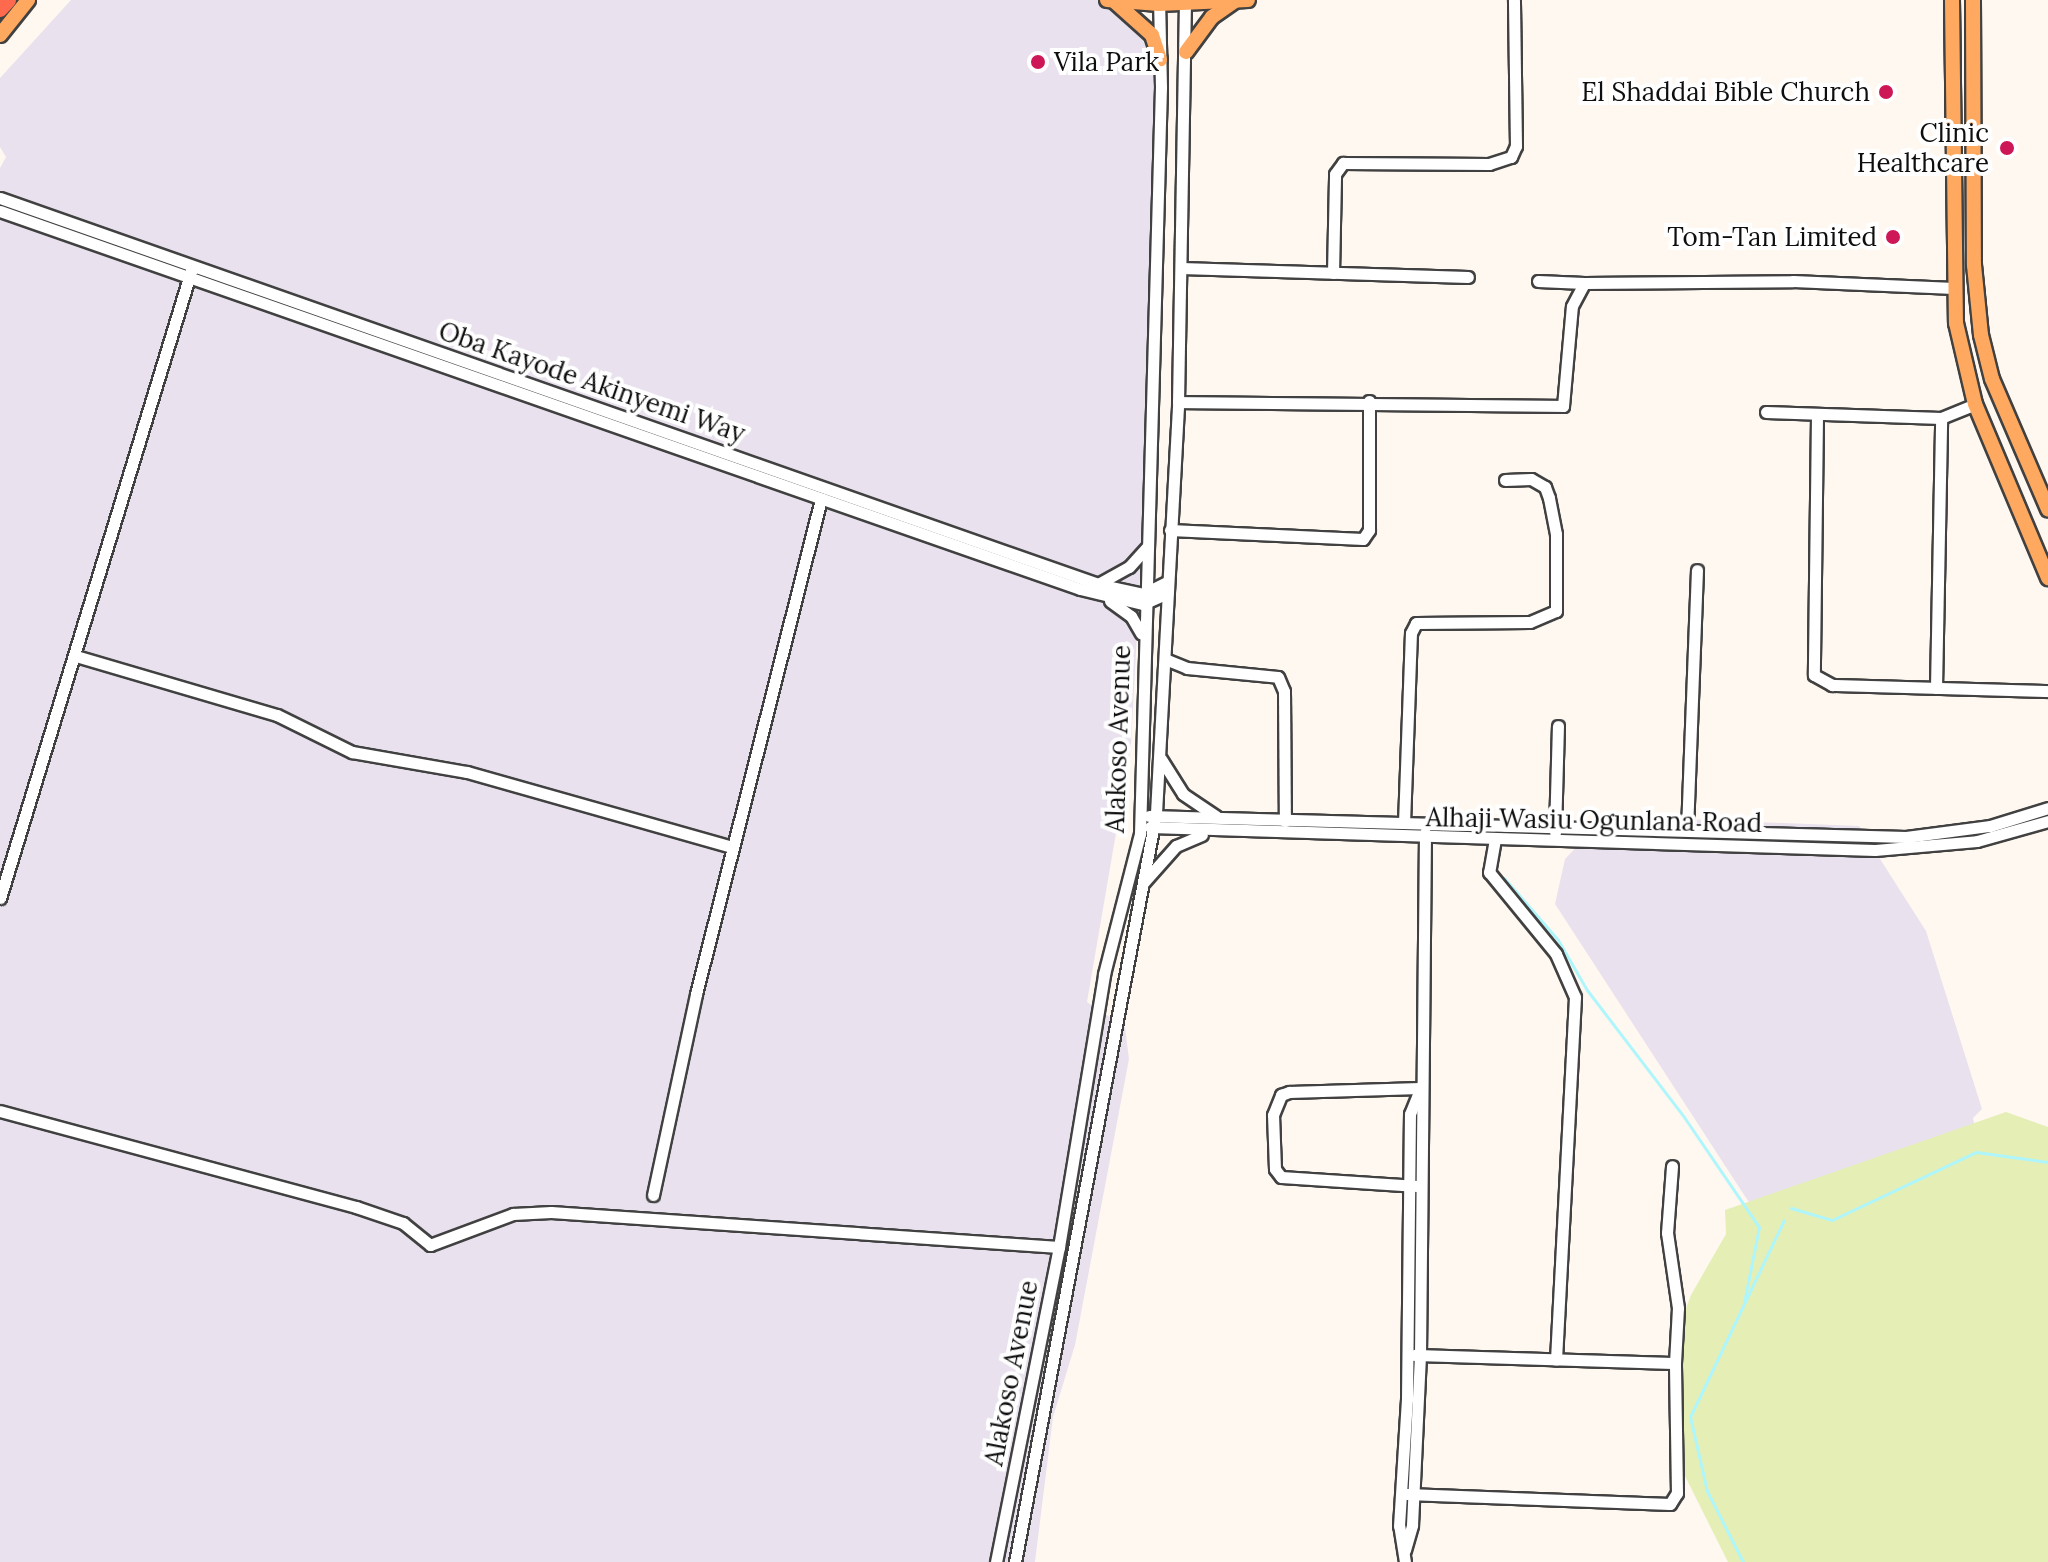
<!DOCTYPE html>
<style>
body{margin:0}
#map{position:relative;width:2048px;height:1562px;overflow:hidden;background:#fff8f0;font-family:Lora,serif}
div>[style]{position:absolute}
.industrial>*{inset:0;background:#e9e2ee}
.green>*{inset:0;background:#e4eeb5}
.stream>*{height:3px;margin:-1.5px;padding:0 1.5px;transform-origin:1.5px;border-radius:1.5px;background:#aff6fc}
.roads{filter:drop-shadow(2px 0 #414141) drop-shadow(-2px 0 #414141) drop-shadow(0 2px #414141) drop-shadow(0 -2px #414141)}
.minor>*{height:11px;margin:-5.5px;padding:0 5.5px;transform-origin:5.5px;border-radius:5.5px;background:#fff}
.major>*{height:14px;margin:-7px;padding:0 7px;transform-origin:7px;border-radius:7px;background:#ffa960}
.highway>*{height:16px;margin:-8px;padding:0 8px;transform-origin:8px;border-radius:8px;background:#ff6a4e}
.dots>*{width:22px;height:22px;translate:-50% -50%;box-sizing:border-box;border:4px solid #fff;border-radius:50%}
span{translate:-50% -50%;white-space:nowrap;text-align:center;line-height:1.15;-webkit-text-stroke:8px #fff;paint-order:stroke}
.poi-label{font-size:26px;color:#0e0e0e}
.left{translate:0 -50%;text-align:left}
.right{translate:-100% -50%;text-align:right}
.street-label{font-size:26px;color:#0e0e0e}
</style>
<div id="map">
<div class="industrial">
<i style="clip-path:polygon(71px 0,1108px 0,1162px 44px,1155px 296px,1131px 746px,1087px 1002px,1125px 1027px,1129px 1059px,1075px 1345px,1053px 1417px,1035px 1562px,0 1562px,0 168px,6px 157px,0 147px,0 78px)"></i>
<i style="clip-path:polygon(1606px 816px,1859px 826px,1926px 931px,1982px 1109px,1973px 1118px,1977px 1138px,1799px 1224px,1748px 1201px,1555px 904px,1565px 859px)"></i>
</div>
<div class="green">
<i style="clip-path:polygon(2006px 1112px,2048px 1127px,2048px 1562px,1728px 1562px,1682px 1470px,1668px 1356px,1691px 1295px,1726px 1234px,1725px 1210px)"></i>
</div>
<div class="stream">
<i style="left:1504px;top:878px;width:82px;rotate:48.9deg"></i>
<i style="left:1558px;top:940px;width:58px;rotate:59.9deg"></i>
<i style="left:1587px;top:990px;width:160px;rotate:52.6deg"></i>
<i style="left:1684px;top:1117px;width:133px;rotate:55.7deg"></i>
<i style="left:1759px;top:1227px;width:77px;rotate:101.2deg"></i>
<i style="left:1791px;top:1208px;width:43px;rotate:16.3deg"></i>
<i style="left:1832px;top:1220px;width:159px;rotate:-25.3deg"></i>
<i style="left:1976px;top:1152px;width:73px;rotate:7.9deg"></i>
<i style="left:1743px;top:1562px;width:80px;rotate:-116.9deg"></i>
<i style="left:1707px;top:1491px;width:76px;rotate:-102.9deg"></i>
<i style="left:1690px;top:1417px;width:218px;rotate:-64.5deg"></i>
</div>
<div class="roads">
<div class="minor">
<i style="left:0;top:198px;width:1164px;rotate:19.37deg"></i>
<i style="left:1098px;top:584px;width:46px;rotate:12.5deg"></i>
<i style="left:1143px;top:594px;width:28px;rotate:-27deg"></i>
<i style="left:0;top:211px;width:1144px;rotate:19.29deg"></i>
<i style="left:1080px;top:589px;width:65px;rotate:13.4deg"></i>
<i style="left:1143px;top:604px;width:27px;rotate:-24deg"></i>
<i style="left:1181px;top:268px;width:287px;rotate:1.8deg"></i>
<i style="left:1333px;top:273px;width:99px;rotate:-88.8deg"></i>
<i style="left:1335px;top:174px;width:14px;rotate:-54deg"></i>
<i style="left:1343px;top:163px;width:146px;rotate:0.4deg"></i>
<i style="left:1489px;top:164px;width:23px;rotate:-18deg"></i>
<i style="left:1511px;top:157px;width:12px;rotate:-66deg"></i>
<i style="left:1516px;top:146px;width:146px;rotate:-90.8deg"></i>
<i style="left:1538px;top:281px;width:46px;rotate:2.5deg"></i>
<i style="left:1178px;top:402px;width:385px;rotate:0.6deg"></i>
<i style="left:1563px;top:406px;width:100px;rotate:-84.9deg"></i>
<i style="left:1572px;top:306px;width:26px;rotate:-62deg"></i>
<i style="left:1584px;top:283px;width:209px;rotate:-0.5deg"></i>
<i style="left:1793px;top:281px;width:161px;rotate:2.5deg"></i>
<i style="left:1766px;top:412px;width:175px;rotate:2deg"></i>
<i style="left:1941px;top:418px;width:37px;rotate:-22deg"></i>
<i style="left:1817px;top:416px;width:259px;rotate:90.7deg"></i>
<i style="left:1814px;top:675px;width:21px;rotate:29deg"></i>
<i style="left:1832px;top:685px;width:216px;rotate:1.6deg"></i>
<i style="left:1170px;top:530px;width:193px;rotate:2.7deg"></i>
<i style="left:1363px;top:539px;width:11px;rotate:-56deg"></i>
<i style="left:1369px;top:530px;width:129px;rotate:-90deg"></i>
<i style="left:1098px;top:584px;width:35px;rotate:-29deg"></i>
<i style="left:1129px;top:567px;width:27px;rotate:-48deg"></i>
<i style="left:1110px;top:601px;width:26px;rotate:36deg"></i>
<i style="left:1131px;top:616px;width:20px;rotate:60deg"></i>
<i style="left:76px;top:656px;width:209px;rotate:16.4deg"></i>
<i style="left:277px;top:715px;width:84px;rotate:26.3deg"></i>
<i style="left:352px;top:752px;width:117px;rotate:9.9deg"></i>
<i style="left:467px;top:772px;width:275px;rotate:15.8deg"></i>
<i style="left:1165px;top:659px;width:24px;rotate:22deg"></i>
<i style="left:1187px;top:668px;width:91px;rotate:5.6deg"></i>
<i style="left:1278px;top:677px;width:15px;rotate:67deg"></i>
<i style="left:1284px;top:691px;width:130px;rotate:89.6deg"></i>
<i style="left:1936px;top:688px;width:270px;rotate:-88.9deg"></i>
<i style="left:1161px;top:759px;width:41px;rotate:57.8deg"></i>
<i style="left:1183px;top:794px;width:40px;rotate:34deg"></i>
<i style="left:1149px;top:816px;width:757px;rotate:1.59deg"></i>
<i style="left:1906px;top:837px;width:85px;rotate:-7.5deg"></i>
<i style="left:1990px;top:826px;width:61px;rotate:-17.2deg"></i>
<i style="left:1404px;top:823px;width:190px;rotate:-87.9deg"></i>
<i style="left:1411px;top:633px;width:11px;rotate:-63deg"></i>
<i style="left:1416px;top:623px;width:114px;rotate:-0.5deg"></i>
<i style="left:1530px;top:622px;width:28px;rotate:-23deg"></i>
<i style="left:1556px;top:611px;width:77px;rotate:-90deg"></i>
<i style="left:1556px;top:534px;width:37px;rotate:-101deg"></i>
<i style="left:1549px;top:498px;width:12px;rotate:-110deg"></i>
<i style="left:1545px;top:487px;width:16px;rotate:-150deg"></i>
<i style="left:1531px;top:479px;width:26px;rotate:178deg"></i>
<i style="left:1150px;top:827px;width:725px;rotate:1.82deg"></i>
<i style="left:1875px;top:850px;width:102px;rotate:-5deg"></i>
<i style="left:1977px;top:841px;width:74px;rotate:-15.7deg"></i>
<i style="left:1687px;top:830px;width:260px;rotate:-87.8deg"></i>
<i style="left:1555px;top:832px;width:106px;rotate:-88.4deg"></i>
<i style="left:1495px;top:839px;width:34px;rotate:100deg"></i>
<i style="left:1489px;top:872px;width:106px;rotate:50.7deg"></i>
<i style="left:1556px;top:954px;width:47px;rotate:66.2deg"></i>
<i style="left:1575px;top:997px;width:363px;rotate:93deg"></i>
<i style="left:1143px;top:883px;width:50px;rotate:-48.3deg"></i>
<i style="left:1176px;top:846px;width:28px;rotate:-23deg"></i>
<i style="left:0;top:898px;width:655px;rotate:-73.06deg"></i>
<i style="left:0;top:1111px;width:369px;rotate:15.1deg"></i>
<i style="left:356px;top:1207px;width:50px;rotate:18.8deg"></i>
<i style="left:403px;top:1223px;width:35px;rotate:39deg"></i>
<i style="left:430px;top:1245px;width:89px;rotate:-20.5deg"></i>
<i style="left:513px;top:1214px;width:38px;rotate:-3deg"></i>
<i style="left:551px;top:1212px;width:509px;rotate:3.94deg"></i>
<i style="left:1417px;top:1186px;width:136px;rotate:-176.2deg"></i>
<i style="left:1281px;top:1177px;width:10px;rotate:-127deg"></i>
<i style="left:1275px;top:1169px;width:54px;rotate:-92.1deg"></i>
<i style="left:1273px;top:1115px;width:22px;rotate:-68deg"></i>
<i style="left:1281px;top:1095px;width:9px;rotate:-21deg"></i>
<i style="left:1289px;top:1092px;width:131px;rotate:-1.7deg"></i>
<i style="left:653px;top:1195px;width:206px;rotate:-77.9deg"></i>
<i style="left:696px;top:994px;width:511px;rotate:-75.83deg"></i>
<i style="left:1414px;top:1355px;width:261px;rotate:1.8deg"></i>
<i style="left:1675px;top:1363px;width:55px;rotate:-86.9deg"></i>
<i style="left:1678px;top:1308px;width:76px;rotate:-98.3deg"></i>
<i style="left:1667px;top:1233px;width:67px;rotate:-85.7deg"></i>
<i style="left:1407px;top:1494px;width:263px;rotate:2.2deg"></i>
<i style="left:1670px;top:1504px;width:13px;rotate:-58deg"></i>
<i style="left:1677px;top:1493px;width:130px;rotate:-90.9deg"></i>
<i style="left:1405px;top:1550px;width:26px;rotate:-74deg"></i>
<i style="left:1412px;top:1525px;width:170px;rotate:-87.3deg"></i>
<i style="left:1420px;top:1355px;width:522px;rotate:-89.45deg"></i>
<i style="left:996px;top:1562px;width:321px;rotate:-78.7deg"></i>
<i style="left:1059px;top:1247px;width:277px;rotate:-80.6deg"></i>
<i style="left:1104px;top:974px;width:145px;rotate:-75.6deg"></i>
<i style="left:1140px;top:834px;width:747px;rotate:-88.39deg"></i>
<i style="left:1161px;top:87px;width:87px;rotate:-91.3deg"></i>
<i style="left:1015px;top:1562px;width:762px;rotate:-79.34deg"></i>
<i style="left:1156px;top:813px;width:412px;rotate:-86.9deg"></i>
<i style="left:1178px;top:402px;width:402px;rotate:-89deg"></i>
<i style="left:1405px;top:1562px;width:36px;rotate:-99deg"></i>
<i style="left:1399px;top:1526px;width:127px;rotate:-86.4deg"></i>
<i style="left:1407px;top:1399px;width:285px;rotate:-89.4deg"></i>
<i style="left:1410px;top:1114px;width:27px;rotate:-68deg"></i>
</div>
<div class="major">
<i style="left:1107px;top:0;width:52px;rotate:4.4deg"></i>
<i style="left:1159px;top:4px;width:89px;rotate:-2.6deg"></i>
<i style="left:1952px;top:0;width:323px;rotate:89.3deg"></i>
<i style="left:1956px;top:323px;width:83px;rotate:76.8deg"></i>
<i style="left:1975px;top:404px;width:189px;rotate:67.2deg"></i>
<i style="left:1973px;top:0;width:265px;rotate:89.8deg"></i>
<i style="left:1974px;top:265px;width:70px;rotate:84.3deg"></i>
<i style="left:1981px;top:335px;width:45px;rotate:76deg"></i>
<i style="left:1992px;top:379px;width:142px;rotate:66.7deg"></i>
<i style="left:1114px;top:1px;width:51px;rotate:41.8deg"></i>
<i style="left:1152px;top:35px;width:26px;rotate:72deg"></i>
<i style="left:0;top:35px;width:45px;rotate:-51.3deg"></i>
<i style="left:1186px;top:52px;width:44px;rotate:-53.4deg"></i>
<i style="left:1212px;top:17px;width:28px;rotate:-35deg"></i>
</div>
<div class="highway">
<i style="left:0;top:9px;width:12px;rotate:-48deg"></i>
</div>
</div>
<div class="dots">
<i style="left:1038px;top:62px;background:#ce1756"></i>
<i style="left:1886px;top:92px;background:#ce1756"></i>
<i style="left:2007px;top:148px;background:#ce1756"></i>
<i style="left:1893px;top:237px;background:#ce1756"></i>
</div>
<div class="poi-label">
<span class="left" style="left:1054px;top:62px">Vila Park</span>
<span class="right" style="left:1870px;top:92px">El Shaddai Bible Church</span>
<span class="right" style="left:1989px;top:148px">Clinic<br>Healthcare</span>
<span class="right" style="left:1877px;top:237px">Tom-Tan Limited</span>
</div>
<div class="street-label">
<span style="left:592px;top:382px;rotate:19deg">Oba Kayode Akinyemi Way</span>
<span style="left:1118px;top:739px;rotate:-88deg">Alakoso Avenue</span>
<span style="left:1594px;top:820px;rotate:1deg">Alhaji Wasiu Ogunlana Road</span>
<span style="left:1011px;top:1373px;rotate:-79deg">Alakoso Avenue</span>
</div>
</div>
